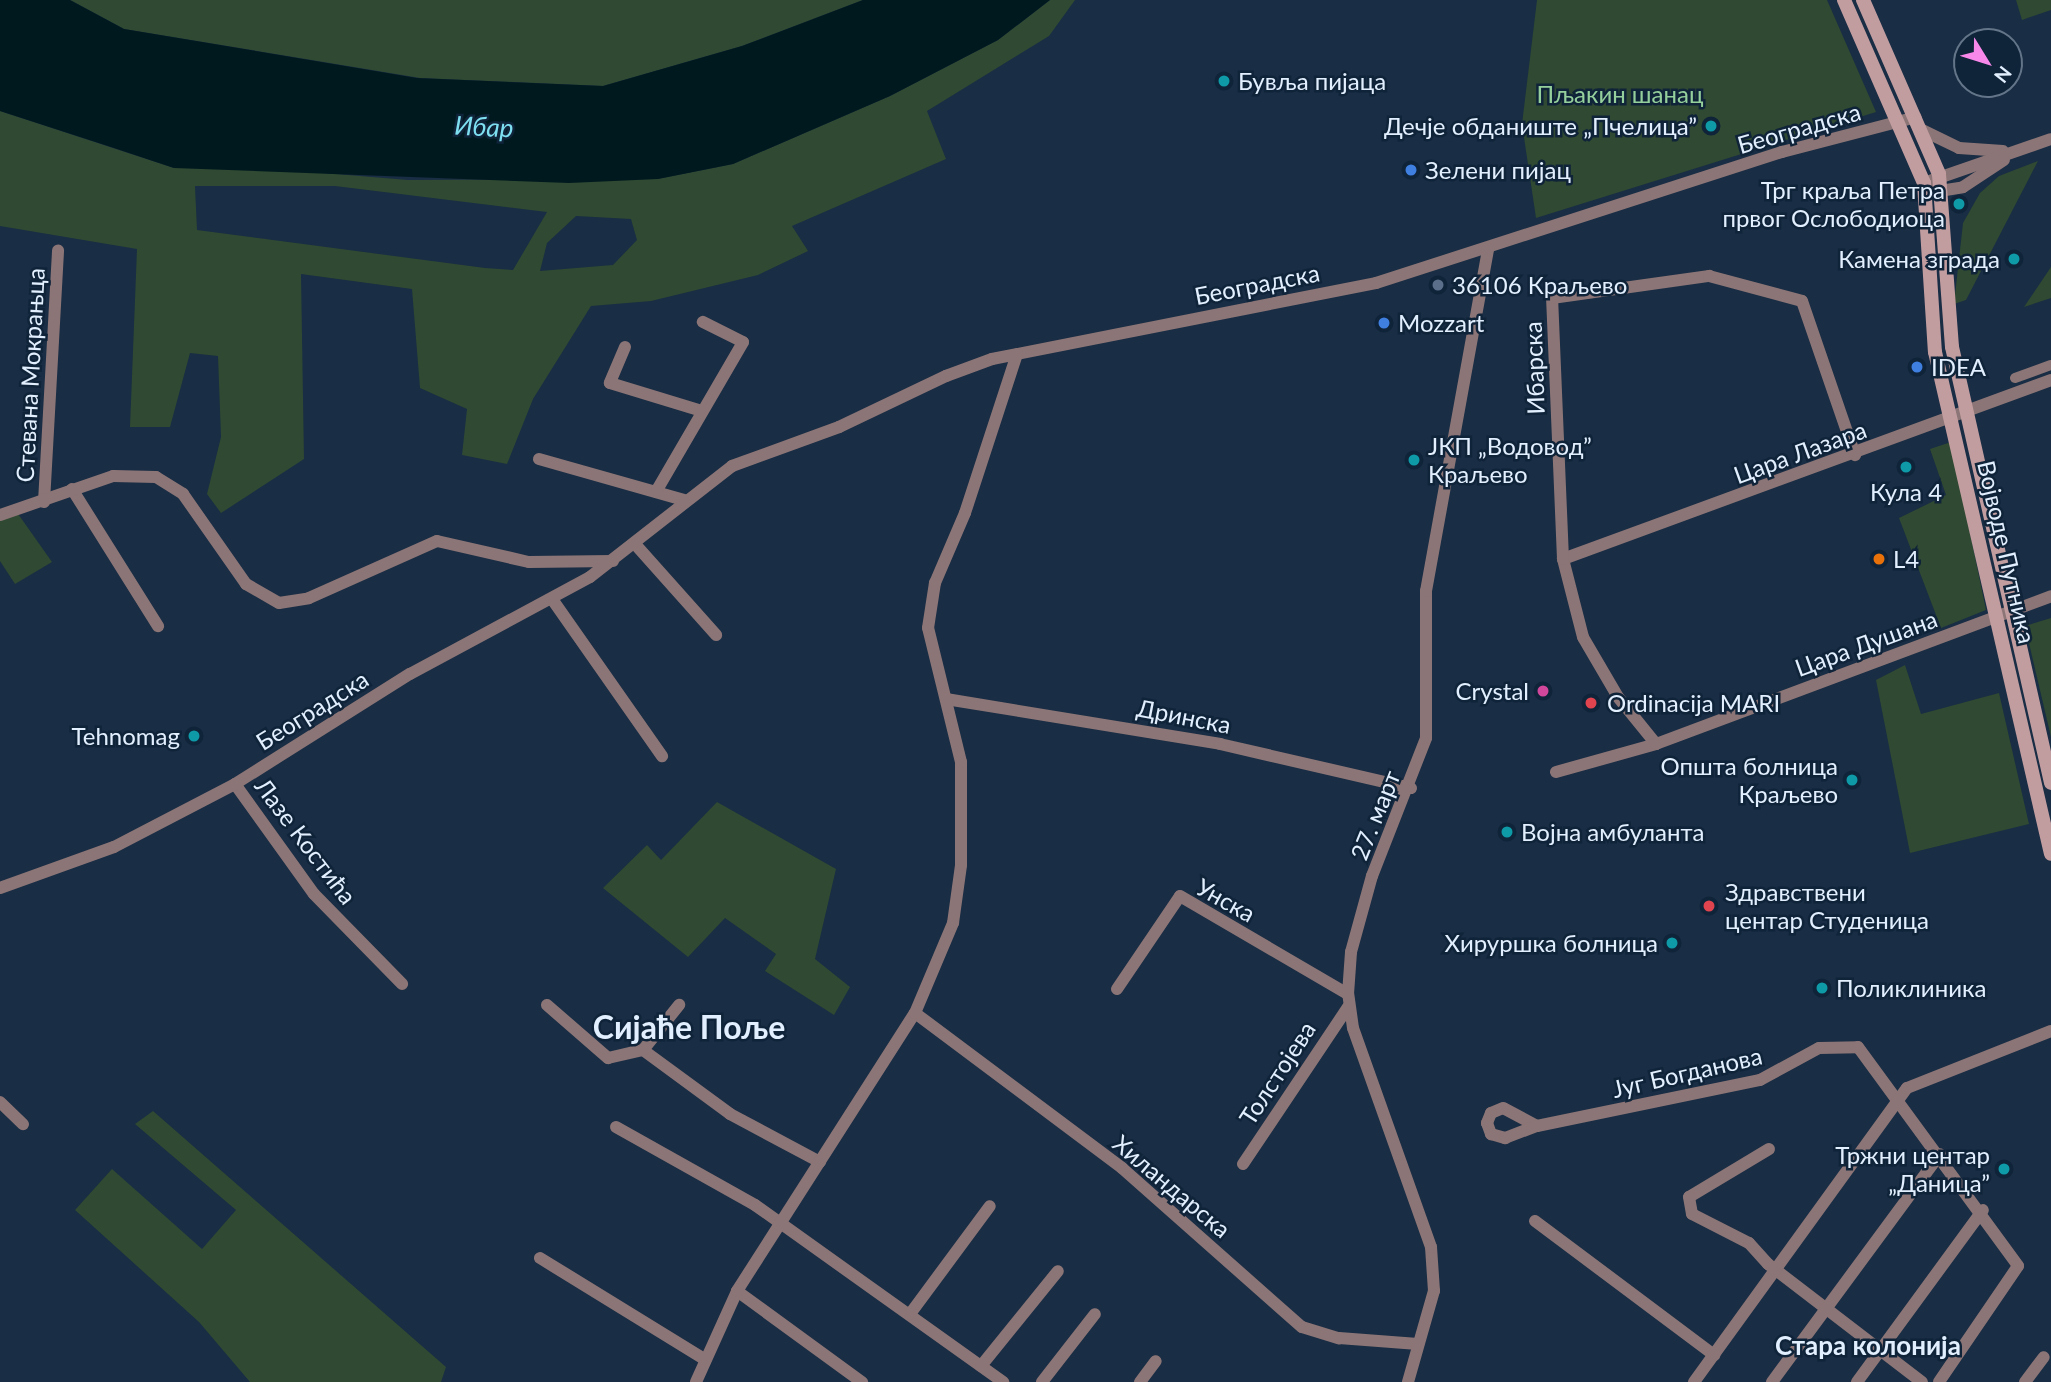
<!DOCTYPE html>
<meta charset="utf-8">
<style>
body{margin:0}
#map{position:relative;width:2051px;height:1382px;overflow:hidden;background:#192d44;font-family:Lato,sans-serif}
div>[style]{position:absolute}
.green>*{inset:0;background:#2f4932}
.water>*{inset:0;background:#00191f}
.pedestrian>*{height:10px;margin:-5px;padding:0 5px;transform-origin:5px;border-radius:5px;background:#8c7576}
.minor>*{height:12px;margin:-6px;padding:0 6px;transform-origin:6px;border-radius:6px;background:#8c7576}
.secondary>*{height:14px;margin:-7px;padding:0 7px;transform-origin:7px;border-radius:7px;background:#c29da0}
.dots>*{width:19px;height:19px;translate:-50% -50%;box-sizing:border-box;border:4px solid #0f2339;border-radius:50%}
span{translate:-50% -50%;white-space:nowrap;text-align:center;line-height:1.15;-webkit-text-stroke:5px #0f2339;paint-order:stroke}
.poi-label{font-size:24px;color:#e2effe}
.left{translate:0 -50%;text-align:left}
.right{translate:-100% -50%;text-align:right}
.park-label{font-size:24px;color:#95d09c}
.street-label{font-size:24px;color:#e2effe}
.water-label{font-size:26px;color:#7edff1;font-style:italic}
.neighbourhood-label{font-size:26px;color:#e2effe;font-weight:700}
.district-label{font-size:32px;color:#e2effe;font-weight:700}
.north{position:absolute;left:1953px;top:28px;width:70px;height:70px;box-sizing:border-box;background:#0f2339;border:2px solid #637588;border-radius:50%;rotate:128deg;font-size:19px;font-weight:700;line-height:28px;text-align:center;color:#e2effe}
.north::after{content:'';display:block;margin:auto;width:24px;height:32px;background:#f888ea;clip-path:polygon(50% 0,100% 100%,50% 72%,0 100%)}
</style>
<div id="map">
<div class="green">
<i style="clip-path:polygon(70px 0,863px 0,742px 46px,603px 86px,420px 78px,124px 29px)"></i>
<i style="clip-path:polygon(evenodd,1050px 0,1075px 0,1049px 36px,927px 111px,946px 159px,792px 226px,808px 251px,758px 275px,651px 301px,591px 306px,533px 399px,507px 464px,462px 455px,467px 409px,420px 388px,412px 289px,301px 274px,304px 459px,221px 513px,207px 494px,221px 437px,218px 356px,190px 353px,170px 427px,130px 427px,137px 249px,0 226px,0 111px,174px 168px,227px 165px,408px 180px,657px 179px,733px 164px,890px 96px,998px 40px,1050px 0,195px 186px,335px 186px,547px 212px,513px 270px,485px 268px,197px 230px,195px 186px,1050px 0,576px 216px,631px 219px,637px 240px,613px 265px,540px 271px,547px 243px,576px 216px)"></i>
<i style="clip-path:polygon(1537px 0,1827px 0,1876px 112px,1536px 218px,1522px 124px)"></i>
<i style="clip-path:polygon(2016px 0,2051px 0,2051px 10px,2022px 20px)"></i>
<i style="clip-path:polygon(2038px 161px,1966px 300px,1954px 304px,1963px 223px,1980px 193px,1999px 176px)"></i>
<i style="clip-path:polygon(2051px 267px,2051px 298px,2024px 307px)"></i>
<i style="clip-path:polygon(1951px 442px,1986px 610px,1941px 628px,1899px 518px,1946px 495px,1930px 449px)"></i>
<i style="clip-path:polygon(16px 511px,52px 562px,15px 584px,0 561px,0 515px)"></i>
<i style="clip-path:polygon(2051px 618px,2051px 737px,2025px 626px)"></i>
<i style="clip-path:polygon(1905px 665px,1921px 714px,1999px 693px,2029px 824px,1910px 853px,1876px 680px)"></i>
<i style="clip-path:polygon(717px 802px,836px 869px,815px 959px,850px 987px,834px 1015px,765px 971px,776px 954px,725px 918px,688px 957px,603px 888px,647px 845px,661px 860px)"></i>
<i style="clip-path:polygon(153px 1111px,446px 1367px,441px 1382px,250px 1382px,199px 1322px,75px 1210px,112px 1169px,202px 1249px,236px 1210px,135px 1124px)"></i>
</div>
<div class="water">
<i style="clip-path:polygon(0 0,70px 0,124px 29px,417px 78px,603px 86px,742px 46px,863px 0,1050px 0,998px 40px,890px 96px,733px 164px,658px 179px,569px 183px,174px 168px,111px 147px,0 111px)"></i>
</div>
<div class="pedestrian">
<i style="left:2015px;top:378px;width:38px;rotate:-20deg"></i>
</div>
<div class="minor">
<i style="left:1922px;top:130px;width:41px;rotate:25.9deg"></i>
<i style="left:1959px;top:148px;width:44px;rotate:3.9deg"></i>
<i style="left:1924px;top:183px;width:134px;rotate:-19.1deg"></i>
<i style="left:1927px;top:193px;width:36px;rotate:-9deg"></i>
<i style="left:1963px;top:187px;width:49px;rotate:-33.4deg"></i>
<i style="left:625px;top:347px;width:39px;rotate:113deg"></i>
<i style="left:610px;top:383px;width:96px;rotate:16.9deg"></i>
<i style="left:539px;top:459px;width:151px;rotate:15.8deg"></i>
<i style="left:72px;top:489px;width:162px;rotate:57.9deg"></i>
<i style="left:657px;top:490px;width:171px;rotate:-59.8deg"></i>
<i style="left:743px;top:342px;width:45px;rotate:-153.4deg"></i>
<i style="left:44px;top:502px;width:252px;rotate:-86.8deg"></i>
<i style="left:0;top:515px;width:120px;rotate:-19deg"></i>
<i style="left:113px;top:476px;width:43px;rotate:1.3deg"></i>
<i style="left:156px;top:477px;width:32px;rotate:32deg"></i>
<i style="left:183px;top:494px;width:110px;rotate:55deg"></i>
<i style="left:246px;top:584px;width:38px;rotate:30deg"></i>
<i style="left:279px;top:603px;width:30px;rotate:-9deg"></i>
<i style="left:309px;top:598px;width:140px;rotate:-24deg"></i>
<i style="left:437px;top:541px;width:94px;rotate:12.9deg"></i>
<i style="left:529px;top:562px;width:84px;rotate:-0.7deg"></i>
<i style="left:635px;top:544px;width:122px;rotate:48.3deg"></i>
<i style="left:1563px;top:559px;width:520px;rotate:-20.14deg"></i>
<i style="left:552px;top:599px;width:192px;rotate:55deg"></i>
<i style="left:946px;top:699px;width:278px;rotate:9.3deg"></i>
<i style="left:1220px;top:744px;width:196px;rotate:13deg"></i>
<i style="left:1656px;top:744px;width:60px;rotate:-129deg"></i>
<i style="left:1618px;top:697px;width:69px;rotate:-120.3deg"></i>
<i style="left:1583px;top:637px;width:81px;rotate:-104.4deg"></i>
<i style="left:1563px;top:559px;width:261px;rotate:-92.4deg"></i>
<i style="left:1552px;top:298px;width:159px;rotate:-8deg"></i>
<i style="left:1709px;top:276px;width:96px;rotate:15deg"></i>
<i style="left:1802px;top:301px;width:163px;rotate:71deg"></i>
<i style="left:1556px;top:772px;width:104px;rotate:-15.6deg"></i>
<i style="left:1656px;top:744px;width:422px;rotate:-20.5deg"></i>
<i style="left:235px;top:784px;width:135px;rotate:54.3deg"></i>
<i style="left:314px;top:894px;width:126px;rotate:45.6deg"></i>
<i style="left:0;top:888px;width:121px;rotate:-19.8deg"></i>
<i style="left:114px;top:847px;width:136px;rotate:-27.5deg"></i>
<i style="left:235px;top:784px;width:207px;rotate:-32.2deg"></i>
<i style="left:410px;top:674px;width:204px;rotate:-28.3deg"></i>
<i style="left:590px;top:577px;width:180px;rotate:-38deg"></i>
<i style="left:732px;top:466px;width:114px;rotate:-20deg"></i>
<i style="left:839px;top:427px;width:119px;rotate:-25.5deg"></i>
<i style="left:946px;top:376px;width:49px;rotate:-20.3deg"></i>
<i style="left:992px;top:359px;width:391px;rotate:-11.2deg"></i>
<i style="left:1376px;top:283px;width:427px;rotate:-17.9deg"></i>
<i style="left:1782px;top:152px;width:138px;rotate:-14.6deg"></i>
<i style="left:1117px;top:989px;width:112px;rotate:-55.9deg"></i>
<i style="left:1180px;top:896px;width:194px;rotate:30.3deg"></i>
<i style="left:547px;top:1005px;width:81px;rotate:41deg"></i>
<i style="left:608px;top:1058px;width:36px;rotate:-13deg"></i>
<i style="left:643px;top:1050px;width:108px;rotate:36.3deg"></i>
<i style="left:730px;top:1114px;width:102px;rotate:28.1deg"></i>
<i style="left:915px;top:1013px;width:259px;rotate:36.8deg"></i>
<i style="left:1122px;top:1168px;width:240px;rotate:41.5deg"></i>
<i style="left:1302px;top:1327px;width:39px;rotate:17deg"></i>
<i style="left:1339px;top:1338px;width:79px;rotate:4.3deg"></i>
<i style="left:643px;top:1050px;width:58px;rotate:-51.3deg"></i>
<i style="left:0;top:1102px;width:32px;rotate:44deg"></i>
<i style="left:1537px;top:1126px;width:38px;rotate:-152deg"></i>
<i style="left:1503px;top:1108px;width:13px;rotate:157deg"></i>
<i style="left:1491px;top:1113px;width:11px;rotate:112deg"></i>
<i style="left:1487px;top:1123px;width:12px;rotate:70deg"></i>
<i style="left:1491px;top:1134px;width:15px;rotate:16deg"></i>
<i style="left:1505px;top:1138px;width:34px;rotate:-21deg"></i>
<i style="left:1537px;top:1126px;width:228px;rotate:-11.7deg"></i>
<i style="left:1760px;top:1080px;width:67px;rotate:-28.5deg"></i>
<i style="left:1819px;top:1048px;width:39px;rotate:-1deg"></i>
<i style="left:1858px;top:1047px;width:271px;rotate:53.8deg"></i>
<i style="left:2018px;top:1266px;width:140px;rotate:124.3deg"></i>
<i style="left:616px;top:1127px;width:159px;rotate:29.3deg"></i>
<i style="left:755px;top:1205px;width:305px;rotate:35.5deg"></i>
<i style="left:1769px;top:1149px;width:93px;rotate:149deg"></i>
<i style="left:1689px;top:1197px;width:17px;rotate:80deg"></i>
<i style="left:1692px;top:1214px;width:64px;rotate:27deg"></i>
<i style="left:1749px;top:1243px;width:28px;rotate:48deg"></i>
<i style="left:1768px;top:1264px;width:194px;rotate:37.5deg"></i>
<i style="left:1243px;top:1164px;width:189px;rotate:-56.2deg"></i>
<i style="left:1535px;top:1221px;width:224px;rotate:36.8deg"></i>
<i style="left:540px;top:1258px;width:193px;rotate:31.6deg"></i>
<i style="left:737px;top:1291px;width:155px;rotate:36.1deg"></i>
<i style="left:910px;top:1314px;width:134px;rotate:-53.5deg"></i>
<i style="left:981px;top:1366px;width:122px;rotate:-51deg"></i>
<i style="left:696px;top:1382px;width:100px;rotate:-65.7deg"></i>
<i style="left:737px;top:1291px;width:330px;rotate:-57.4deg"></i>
<i style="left:915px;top:1013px;width:98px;rotate:-67.1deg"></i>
<i style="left:953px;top:923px;width:59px;rotate:-82.1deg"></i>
<i style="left:961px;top:865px;width:103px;rotate:-90deg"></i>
<i style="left:961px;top:762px;width:138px;rotate:-103.8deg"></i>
<i style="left:928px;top:628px;width:46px;rotate:-81.2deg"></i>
<i style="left:935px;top:583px;width:76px;rotate:-66.8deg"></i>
<i style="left:965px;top:513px;width:167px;rotate:-71.9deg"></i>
<i style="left:1042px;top:1382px;width:86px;rotate:-52.1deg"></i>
<i style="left:1140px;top:1382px;width:26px;rotate:-53deg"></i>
<i style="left:1408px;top:1382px;width:95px;rotate:-74.1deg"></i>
<i style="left:1434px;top:1291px;width:44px;rotate:-93.9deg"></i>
<i style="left:1431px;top:1247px;width:232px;rotate:-109.6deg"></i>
<i style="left:1353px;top:1028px;width:34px;rotate:-98deg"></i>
<i style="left:1348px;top:994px;width:42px;rotate:-85.9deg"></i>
<i style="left:1351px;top:952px;width:79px;rotate:-74.6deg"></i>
<i style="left:1372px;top:876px;width:148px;rotate:-68.6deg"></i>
<i style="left:1426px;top:738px;width:147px;rotate:-90deg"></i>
<i style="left:1426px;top:591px;width:348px;rotate:-79.7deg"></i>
<i style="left:1694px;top:1382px;width:363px;rotate:-54.1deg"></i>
<i style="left:1907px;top:1088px;width:155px;rotate:-21.6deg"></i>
<i style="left:1772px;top:1382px;width:283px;rotate:-53.6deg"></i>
<i style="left:1857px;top:1382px;width:213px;rotate:-53.8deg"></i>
<i style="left:2025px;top:1382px;width:31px;rotate:-53deg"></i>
</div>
<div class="secondary">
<i style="left:1844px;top:0;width:200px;rotate:66.4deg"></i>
<i style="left:1924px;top:183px;width:169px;rotate:86.3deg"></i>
<i style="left:1935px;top:352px;width:515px;rotate:76.99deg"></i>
<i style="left:1863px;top:0;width:190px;rotate:66.4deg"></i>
<i style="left:1939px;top:174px;width:173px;rotate:85.7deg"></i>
<i style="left:1952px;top:347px;width:447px;rotate:77.2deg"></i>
</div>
<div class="dots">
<i style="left:1224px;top:81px;background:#0f9aa8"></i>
<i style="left:1711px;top:126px;background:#0f9aa8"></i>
<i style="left:1411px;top:170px;background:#3f7fe0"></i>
<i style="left:1959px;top:204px;background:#0f9aa8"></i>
<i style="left:2014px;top:259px;background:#0f9aa8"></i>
<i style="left:1438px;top:285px;background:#5c6f8a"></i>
<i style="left:1384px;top:323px;background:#3f7fe0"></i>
<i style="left:1917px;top:367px;background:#3f7fe0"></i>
<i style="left:1414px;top:460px;background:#0f9aa8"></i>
<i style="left:1906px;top:467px;background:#0f9aa8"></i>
<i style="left:1879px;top:559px;background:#e8710a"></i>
<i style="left:1543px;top:691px;background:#d1479c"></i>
<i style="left:1591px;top:703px;background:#e0444e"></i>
<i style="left:194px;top:736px;background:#0f9aa8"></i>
<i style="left:1852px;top:780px;background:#0f9aa8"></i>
<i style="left:1507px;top:832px;background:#0f9aa8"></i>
<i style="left:1709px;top:906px;background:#e0444e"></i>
<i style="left:1672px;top:943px;background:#0f9aa8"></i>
<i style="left:1822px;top:988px;background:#0f9aa8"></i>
<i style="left:2004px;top:1169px;background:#0f9aa8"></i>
</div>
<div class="poi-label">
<span class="left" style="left:1238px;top:81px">Бувља пијаца</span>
<span class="right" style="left:1697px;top:126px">Дечје обданиште „Пчелица”</span>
<span class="left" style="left:1425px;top:170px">Зелени пијац</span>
<span class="right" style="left:1945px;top:204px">Трг краља Петра<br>првог Ослободиоца</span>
<span class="right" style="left:2000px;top:259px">Камена зграда</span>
<span class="left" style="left:1452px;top:285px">36106 Краљево</span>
<span class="left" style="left:1398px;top:323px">Mozzart</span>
<span class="left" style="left:1931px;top:367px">IDEA</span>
<span class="left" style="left:1428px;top:460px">ЈКП „Водовод”<br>Краљево</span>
<span style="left:1906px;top:492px">Кула 4</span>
<span class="left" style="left:1893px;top:559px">L4</span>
<span class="right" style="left:1529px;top:691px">Crystal</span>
<span class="left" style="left:1607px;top:703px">Ordinacija MARI</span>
<span class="right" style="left:180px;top:736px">Tehnomag</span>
<span class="right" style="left:1838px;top:780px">Општа болница<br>Краљево</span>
<span class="left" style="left:1521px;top:832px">Војна амбуланта</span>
<span class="left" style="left:1725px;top:906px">Здравствени<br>центар Студеница</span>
<span class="right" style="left:1658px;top:943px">Хируршка болница</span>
<span class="left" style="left:1836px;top:988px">Поликлиника</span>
<span class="right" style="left:1990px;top:1169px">Тржни центар<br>„Даница”</span>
</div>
<div class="park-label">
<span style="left:1620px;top:94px">Пљакин шанац</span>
</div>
<div class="street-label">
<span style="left:1799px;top:128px;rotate:-16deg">Београдска</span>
<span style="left:1257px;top:284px;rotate:-11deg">Београдска</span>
<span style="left:1534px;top:368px;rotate:-92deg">Ибарска</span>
<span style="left:30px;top:375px;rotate:-87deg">Стевана Мокрањца</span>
<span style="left:1800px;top:452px;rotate:-20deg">Цара Лазара</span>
<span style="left:2007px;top:552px;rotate:77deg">Војводе Путника</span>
<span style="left:1866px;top:643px;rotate:-20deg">Цара Душана</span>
<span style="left:312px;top:710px;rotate:-32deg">Београдска</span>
<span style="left:1184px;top:716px;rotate:11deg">Дринска</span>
<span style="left:1375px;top:815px;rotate:-68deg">27. март</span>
<span style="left:306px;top:841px;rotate:53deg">Лазе Костића</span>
<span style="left:1226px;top:900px;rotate:29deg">Унска</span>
<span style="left:1687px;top:1072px;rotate:-13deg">Југ Богданова</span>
<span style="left:1277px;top:1073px;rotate:-57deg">Толстојева</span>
<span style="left:1172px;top:1186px;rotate:40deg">Хиландарска</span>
</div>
<div class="water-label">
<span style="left:484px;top:127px;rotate:3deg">Ибар</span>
</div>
<div class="neighbourhood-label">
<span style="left:1868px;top:1346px">Стара колонија</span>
</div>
<div class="district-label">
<span style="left:689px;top:1027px">Сијаће Поље</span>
</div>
<div class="north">N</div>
</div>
